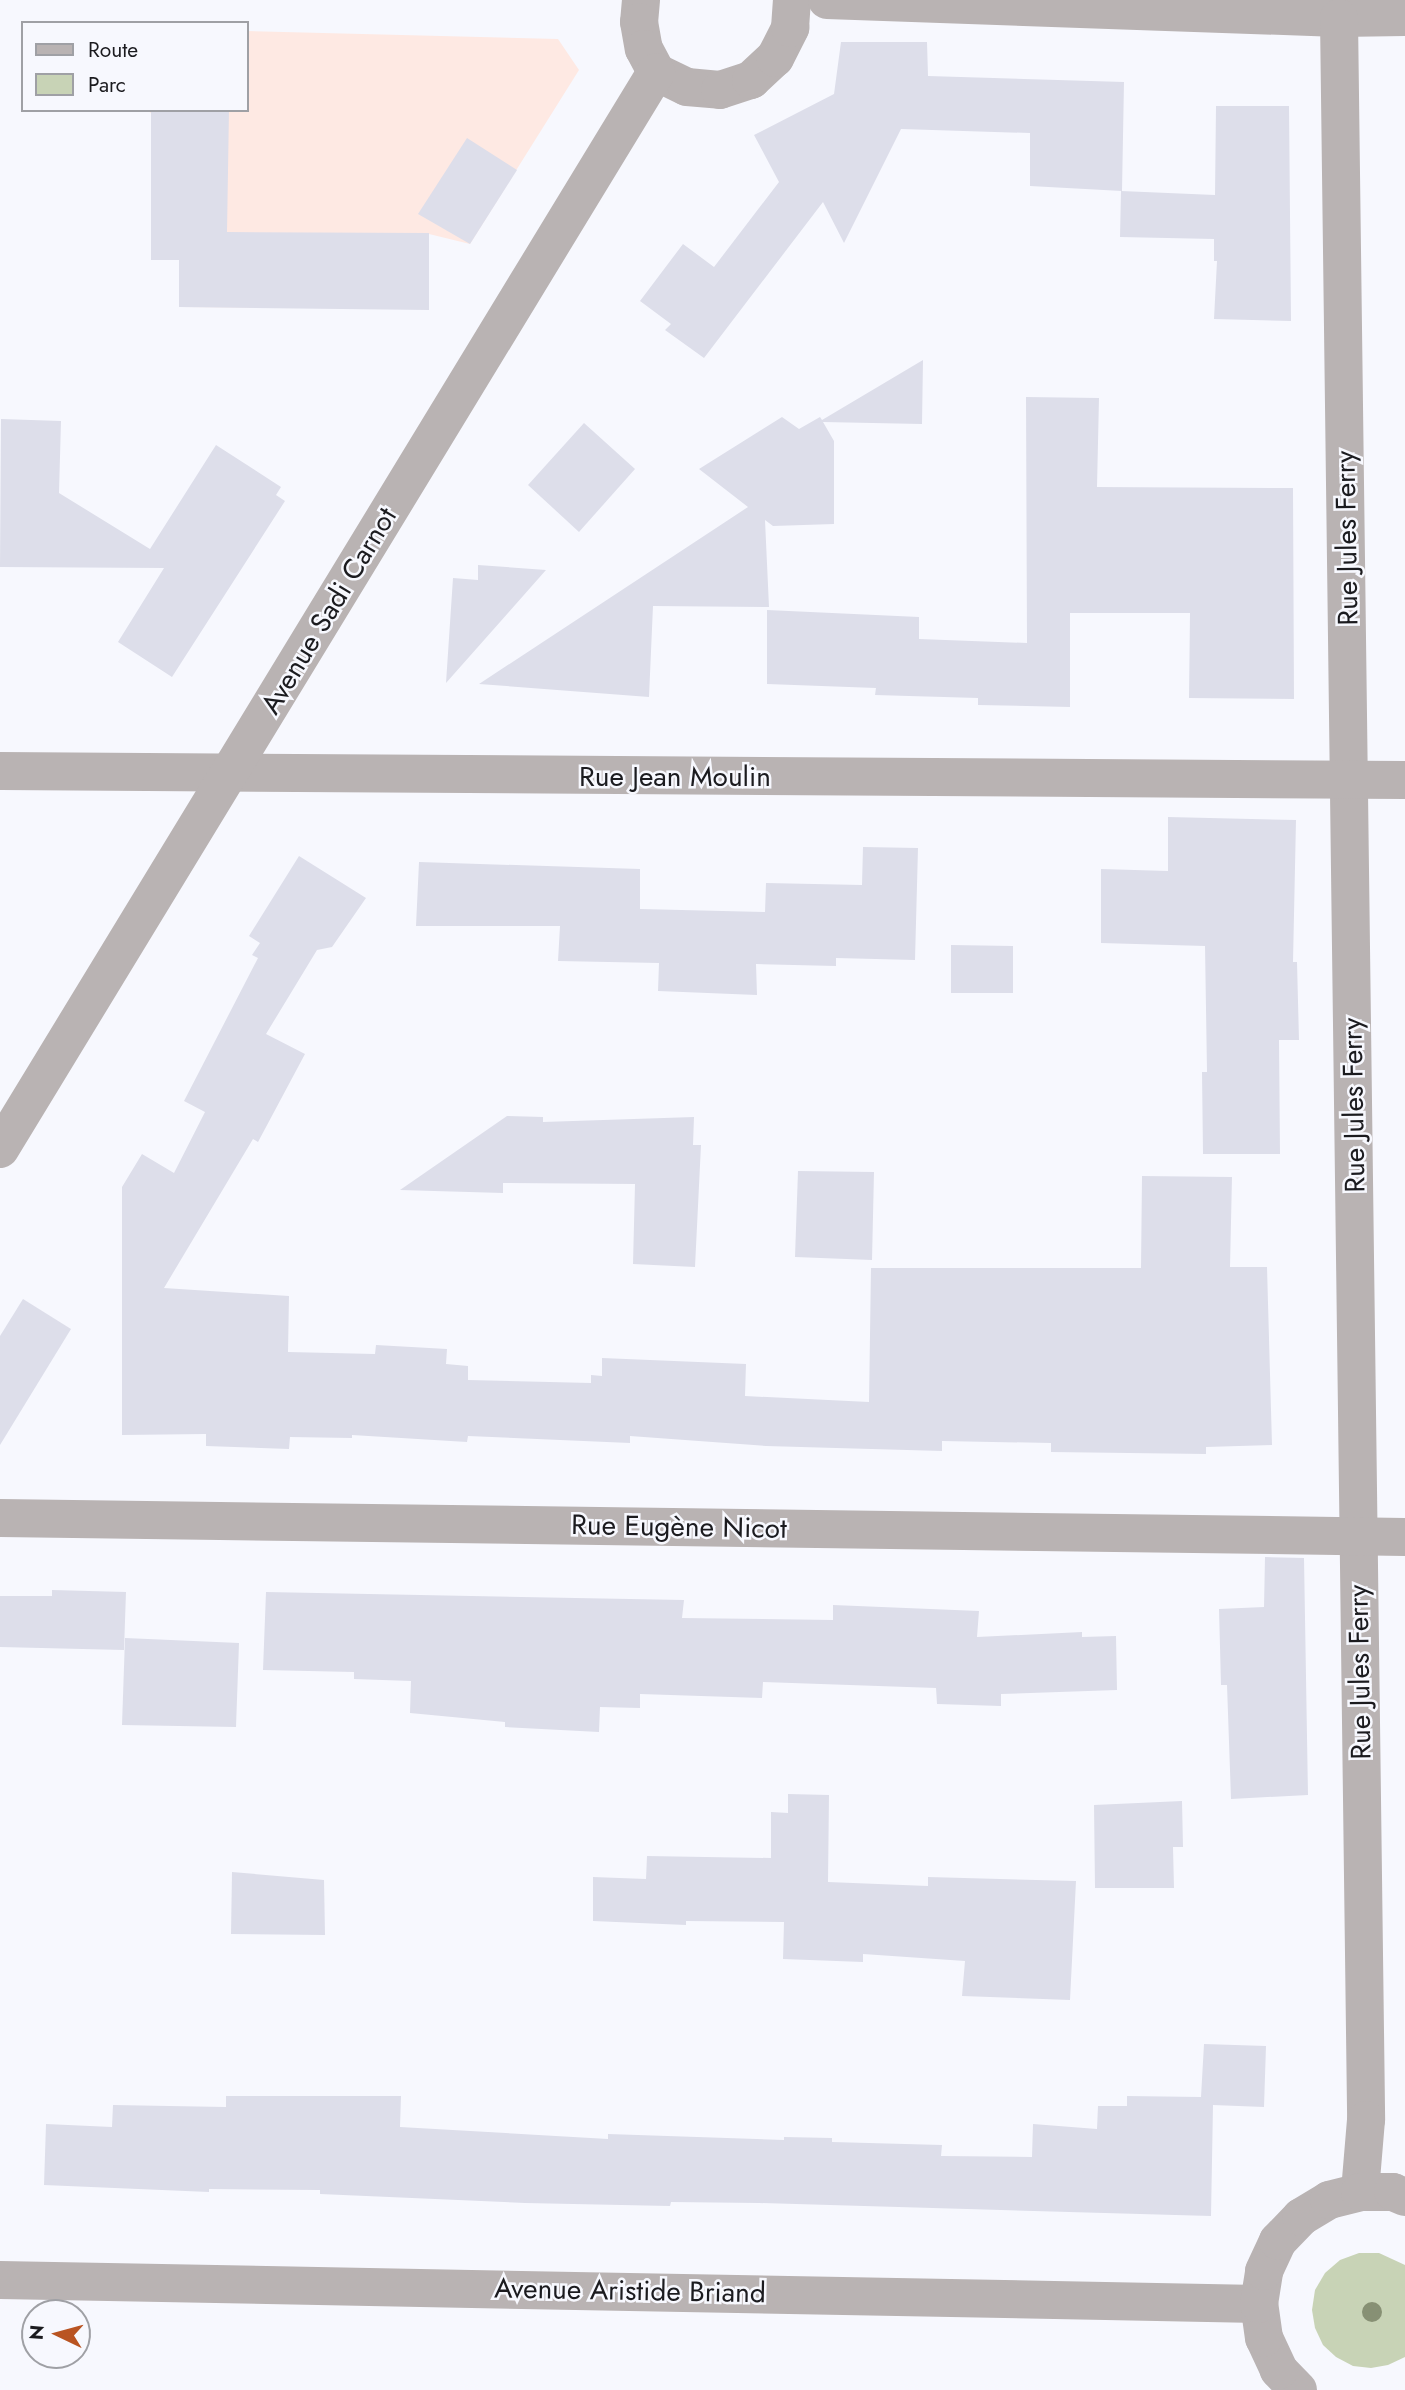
<!DOCTYPE html>
<meta charset="utf-8">
<style>
body{margin:0}
#map{position:relative;width:1405px;height:2390px;overflow:hidden;background:#f7f8fe;font-family:Jost,sans-serif}
div>[style]{position:absolute}
.education>*{inset:0;background:#fee9e3}
.green>*{inset:0;background:#c8d3b6}
.building>*{inset:0;background:#dddeea}
.minor>*{height:38px;margin:-19px;padding:0 19px;transform-origin:19px;border-radius:19px;background:#b9b3b3}
.trees>*{width:20px;height:20px;margin:-10px;border-radius:50%;background:#879074}
span{translate:-50% -50%;white-space:nowrap;text-align:center;line-height:1.15;-webkit-text-stroke:5px #f7f8fe;paint-order:stroke}
.street-label{font-size:28px;color:#1b1b1f}
.legend{position:absolute;left:21px;top:21px;width:228px;height:91px;box-sizing:border-box;background:#f7f8fe;border:2px solid #9fa0a5;margin:0;padding:9px 12px;list-style:none;font-size:21px;color:#1b1b1f}
.legend li{display:flex;align-items:center;gap:14px;height:35px}
.legend b{width:35px;border:2px solid #9fa0a5}
.north{position:absolute;left:21px;top:2299px;width:70px;height:70px;box-sizing:border-box;background:#f7f8fe;border:2px solid #9fa0a5;border-radius:50%;rotate:275deg;font-size:19px;font-weight:700;line-height:28px;text-align:center;color:#1b1b1f}
.north::after{content:'';display:block;margin:auto;width:24px;height:32px;background:#b95422;clip-path:polygon(50% 0,100% 100%,50% 72%,0 100%)}
</style>
<div id="map">
<div class="education">
<i style="clip-path:polygon(247px 31px,558px 39px,579px 70px,470px 244px,429px 234px,429px 309px,179px 307px,179px 260px,151px 113px,146px 110px,247px 110px)"></i>
</div>
<div class="green">
<i style="clip-path:polygon(1359px 2253px,1379px 2253px,1405px 2265px,1405px 2357px,1388px 2365px,1371px 2368px,1353px 2366px,1336px 2357px,1323px 2345px,1315px 2328px,1312px 2310px,1315px 2290px,1325px 2273px,1340px 2260px)"></i>
</div>
<div class="building">
<i style="clip-path:polygon(841px 42px,927px 42px,928px 76px,1124px 82px,1122px 191px,1030px 186px,1030px 133px,901px 129px,844px 243px,823px 202px,704px 358px,665px 330px,671px 324px,640px 301px,683px 244px,714px 267px,779px 182px,754px 135px,834px 94px)"></i>
<i style="clip-path:polygon(1216px 106px,1289px 106px,1291px 321px,1214px 319px,1217px 261px,1214px 261px,1214px 239px,1120px 237px,1121px 191px,1215px 195px)"></i>
<i style="clip-path:polygon(151px 110px,229px 110px,227px 232px,429px 233px,429px 310px,179px 307px,179px 260px,151px 260px)"></i>
<i style="clip-path:polygon(467px 138px,517px 170px,470px 244px,418px 214px)"></i>
<i style="clip-path:polygon(923px 360px,922px 424px,823px 422px,834px 441px,834px 524px,773px 526px,765px 520px,769px 607px,653px 606px,649px 697px,479px 684px,748px 507px,699px 469px,782px 417px,799px 429px,820px 417px,822px 420px)"></i>
<i style="clip-path:polygon(1026px 397px,1099px 398px,1097px 487px,1293px 488px,1294px 699px,1189px 698px,1190px 613px,1070px 613px,1070px 707px,978px 705px,978px 698px,875px 695px,876px 688px,767px 684px,767px 610px,919px 617px,919px 639px,1027px 643px)"></i>
<i style="clip-path:polygon(1px 419px,61px 421px,59px 493px,150px 549px,216px 445px,281px 487px,276px 495px,285px 501px,172px 677px,118px 642px,164px 568px,0 567px)"></i>
<i style="clip-path:polygon(584px 423px,635px 469px,579px 532px,528px 485px)"></i>
<i style="clip-path:polygon(478px 565px,546px 570px,446px 683px,453px 578px,478px 580px)"></i>
<i style="clip-path:polygon(1168px 817px,1296px 820px,1293px 962px,1297px 962px,1299px 1040px,1279px 1040px,1280px 1154px,1203px 1154px,1202px 1072px,1207px 1072px,1205px 946px,1101px 943px,1101px 869px,1168px 871px)"></i>
<i style="clip-path:polygon(863px 847px,918px 848px,915px 960px,836px 958px,836px 966px,756px 964px,757px 995px,658px 991px,659px 963px,558px 961px,560px 926px,416px 926px,419px 862px,640px 869px,640px 909px,765px 912px,766px 883px,862px 885px)"></i>
<i style="clip-path:polygon(299px 856px,366px 898px,332px 947px,317px 950px,266px 1034px,305px 1054px,258px 1142px,253px 1139px,164px 1288px,289px 1296px,288px 1352px,375px 1354px,376px 1345px,447px 1349px,446px 1364px,468px 1366px,468px 1380px,591px 1383px,591px 1375px,602px 1376px,602px 1358px,746px 1364px,745px 1396px,869px 1402px,871px 1268px,1141px 1268px,1142px 1176px,1232px 1177px,1230px 1267px,1267px 1267px,1272px 1445px,1206px 1447px,1206px 1454px,1051px 1452px,1051px 1443px,942px 1441px,942px 1451px,766px 1446px,630px 1436px,630px 1443px,468px 1436px,467px 1442px,352px 1435px,352px 1438px,290px 1437px,289px 1449px,206px 1446px,206px 1434px,122px 1435px,122px 1187px,142px 1154px,174px 1173px,205px 1112px,184px 1101px,258px 958px,252px 955px,260px 943px,249px 936px)"></i>
<i style="clip-path:polygon(951px 945px,1013px 946px,1013px 993px,951px 993px)"></i>
<i style="clip-path:polygon(507px 1116px,543px 1117px,543px 1122px,694px 1117px,693px 1145px,701px 1145px,695px 1267px,633px 1264px,635px 1184px,503px 1183px,503px 1193px,400px 1190px)"></i>
<i style="clip-path:polygon(798px 1171px,874px 1172px,872px 1260px,795px 1257px)"></i>
<i style="clip-path:polygon(23px 1299px,71px 1329px,0 1445px,0 1336px)"></i>
<i style="clip-path:polygon(1265px 1557px,1304px 1558px,1308px 1795px,1231px 1799px,1227px 1685px,1221px 1685px,1219px 1609px,1264px 1607px)"></i>
<i style="clip-path:polygon(52px 1590px,126px 1592px,124px 1650px,0 1647px,0 1596px,52px 1596px)"></i>
<i style="clip-path:polygon(266px 1592px,684px 1600px,682px 1618px,833px 1620px,833px 1605px,979px 1611px,977px 1637px,1082px 1632px,1082px 1637px,1116px 1636px,1117px 1690px,1001px 1694px,1001px 1706px,937px 1704px,936px 1688px,763px 1682px,762px 1698px,640px 1694px,640px 1708px,600px 1707px,599px 1732px,505px 1727px,505px 1722px,410px 1713px,411px 1681px,354px 1679px,354px 1672px,263px 1670px)"></i>
<i style="clip-path:polygon(125px 1638px,239px 1643px,236px 1727px,122px 1725px)"></i>
<i style="clip-path:polygon(788px 1794px,829px 1795px,828px 1882px,928px 1886px,928px 1877px,1076px 1881px,1070px 2000px,962px 1996px,965px 1961px,863px 1954px,863px 1962px,783px 1959px,784px 1922px,686px 1921px,686px 1925px,593px 1921px,593px 1877px,646px 1879px,647px 1856px,771px 1858px,771px 1812px,788px 1813px)"></i>
<i style="clip-path:polygon(1182px 1801px,1183px 1847px,1173px 1847px,1174px 1888px,1095px 1888px,1094px 1805px)"></i>
<i style="clip-path:polygon(232px 1872px,324px 1880px,325px 1935px,231px 1934px)"></i>
<i style="clip-path:polygon(1204px 2044px,1266px 2046px,1264px 2107px,1213px 2105px,1211px 2216px,759px 2203px,671px 2202px,670px 2206px,525px 2203px,320px 2194px,320px 2190px,209px 2189px,209px 2192px,44px 2185px,46px 2124px,112px 2127px,113px 2105px,226px 2107px,226px 2096px,401px 2096px,400px 2127px,608px 2139px,608px 2134px,784px 2140px,784px 2137px,832px 2138px,832px 2142px,942px 2145px,941px 2156px,1032px 2157px,1033px 2124px,1097px 2129px,1098px 2106px,1127px 2106px,1127px 2096px,1201px 2097px)"></i>
</div>
<div class="minor">
<i style="left:641px;top:0;width:22px;rotate:95deg"></i>
<i style="left:639px;top:22px;width:27px;rotate:80deg"></i>
<i style="left:644px;top:49px;width:26px;rotate:62deg"></i>
<i style="left:656px;top:72px;width:34px;rotate:26deg"></i>
<i style="left:687px;top:87px;width:33px;rotate:5deg"></i>
<i style="left:720px;top:90px;width:33px;rotate:-18deg"></i>
<i style="left:751px;top:80px;width:33px;rotate:-43deg"></i>
<i style="left:775px;top:58px;width:34px;rotate:-63deg"></i>
<i style="left:790px;top:28px;width:28px;rotate:-86deg"></i>
<i style="left:827px;top:0;width:512px;rotate:2.01deg"></i>
<i style="left:1339px;top:18px;width:66px;rotate:-0.9deg"></i>
<i style="left:1339px;top:18px;width:2102px;rotate:89.26deg"></i>
<i style="left:1366px;top:2120px;width:72px;rotate:94.8deg"></i>
<i style="left:0;top:771px;width:1405px;rotate:0.37deg"></i>
<i style="left:0;top:1149px;width:1261px;rotate:-58.65deg"></i>
<i style="left:0;top:1518px;width:1405px;rotate:0.77deg"></i>
<i style="left:0;top:2280px;width:1259px;rotate:1.09deg"></i>
<i style="left:1298px;top:2390px;width:28px;rotate:-134deg"></i>
<i style="left:1279px;top:2370px;width:35px;rotate:-115deg"></i>
<i style="left:1264px;top:2338px;width:34px;rotate:-98deg"></i>
<i style="left:1259px;top:2304px;width:33px;rotate:-81deg"></i>
<i style="left:1264px;top:2271px;width:33px;rotate:-65deg"></i>
<i style="left:1278px;top:2241px;width:33px;rotate:-46deg"></i>
<i style="left:1301px;top:2217px;width:33px;rotate:-31deg"></i>
<i style="left:1329px;top:2200px;width:32px;rotate:-14deg"></i>
<i style="left:1360px;top:2192px;width:33px"></i>
<i style="left:1393px;top:2192px;width:13px;rotate:23deg"></i>
</div>
<div class="trees">
<i style="left:1372px;top:2312px"></i>
</div>
<div class="street-label">
<span style="left:1347px;top:538px;rotate:-91deg">Rue Jules Ferry</span>
<span style="left:329px;top:611px;rotate:-59deg">Avenue Sadi Carnot</span>
<span style="left:675px;top:777px">Rue Jean Moulin</span>
<span style="left:1354px;top:1105px;rotate:-91deg">Rue Jules Ferry</span>
<span style="left:679px;top:1527px;rotate:1deg">Rue Eugène Nicot</span>
<span style="left:1360px;top:1672px;rotate:-91deg">Rue Jules Ferry</span>
<span style="left:630px;top:2291px;rotate:1deg">Avenue Aristide Briand</span>
</div>
<ul class="legend">
<li><b style="height:9px;background:#b9b3b3"></b>Route</li>
<li><b style="height:19px;background:#c8d3b6"></b>Parc</li>
</ul>
<div class="north">N</div>
</div>
